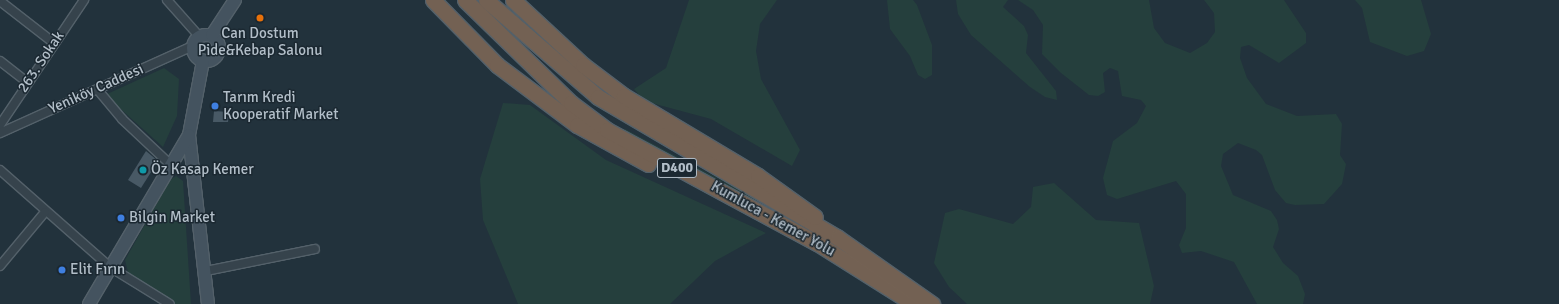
<!DOCTYPE html>
<meta charset="utf-8">
<style>
body{margin:0}
#map{position:relative;width:1559px;height:304px;overflow:hidden;background:#22323c;font-family:Signika,sans-serif}
div>[style]{position:absolute}
.green>*{inset:0;background:#253f3d}
.building>*{inset:0;background:#485965}
.roads{filter:drop-shadow(1px 0 #54616a) drop-shadow(-1px 0 #54616a) drop-shadow(0 1px #54616a) drop-shadow(0 -1px #54616a)}
.street>*{height:8px;margin:-4px;padding:0 4px;transform-origin:4px;border-radius:4px;background:#36434c}
.secondary>*{height:12px;margin:-6px;padding:0 6px;transform-origin:6px;border-radius:6px;background:#44535f}
.secondary>.ring{margin:-6px;padding:0;box-sizing:content-box;background:none;border:12px solid #44535f;border-radius:50%}
.highway>*{height:15px;margin:-7.5px;padding:0 7.5px;transform-origin:7.5px;border-radius:7.5px;background:#736153}
.dots>*{width:11px;height:11px;translate:-50% -50%;box-sizing:border-box;border:2px solid #1b2831;border-radius:50%}
span{translate:-50% -50%;white-space:nowrap;text-align:center;line-height:1.15;-webkit-text-stroke:3px #1b2831;paint-order:stroke}
.shield-label span{padding:1px 3px;background:#1b2831;border:1px solid;border-radius:3px;-webkit-text-stroke-width:0}
.shield-label{font-size:14px;color:#b2bec8;font-weight:700}
.poi-label{font-size:15px;color:#b2bec8}
.left{translate:0 -50%;text-align:left}
.street-label{font-size:15px;color:#b2bec8}
</style>
<div id="map">
<div class="green">
<i style="clip-path:polygon(689px 0,777px 0,760px 24px,756px 51px,761px 79px,800px 150px,792px 166px,711px 119px,644px 101px,634px 89px,666px 68px)"></i>
<i style="clip-path:polygon(887px 0,913px 0,917px 5px,932px 45px,932px 75px,925px 79px,918px 75px,910px 56px,890px 29px)"></i>
<i style="clip-path:polygon(956px 0,1008px 0,1003px 7px,1024px 26px,1028px 35px,1026px 53px,1056px 91px,1057px 100px,1045px 97px,1030px 87px,971px 35px,958px 14px)"></i>
<i style="clip-path:polygon(1018px 0,1149px 0,1154px 28px,1165px 43px,1190px 53px,1207px 43px,1215px 32px,1214px 13px,1204px 0,1284px 0,1306px 33px,1306px 43px,1279px 63px,1249px 45px,1241px 47px,1240px 58px,1247px 78px,1266px 104px,1297px 116px,1336px 114px,1342px 124px,1340px 155px,1346px 164px,1342px 184px,1324px 204px,1295px 205px,1286px 203px,1275px 190px,1262px 155px,1256px 150px,1238px 143px,1223px 154px,1221px 166px,1233px 195px,1271px 211px,1277px 220px,1279px 229px,1273px 247px,1283px 263px,1298px 276px,1305px 294px,1303px 304px,1257px 304px,1234px 262px,1201px 251px,1182px 253px,1179px 245px,1186px 228px,1186px 194px,1176px 181px,1117px 199px,1107px 195px,1103px 178px,1113px 141px,1137px 123px,1146px 106px,1141px 100px,1122px 96px,1118px 71px,1110px 68px,1103px 73px,1105px 92px,1098px 96px,1089px 95px,1061px 73px,1042px 54px,1043px 25px,1033px 10px)"></i>
<i style="clip-path:polygon(1355px 0,1421px 0,1431px 34px,1424px 51px,1407px 56px,1370px 42px,1362px 8px)"></i>
<i style="clip-path:polygon(164px 68px,179px 79px,177px 116px,163px 147px,105px 95px)"></i>
<i style="clip-path:polygon(503px 103px,530px 105px,606px 160px,766px 233px,715px 261px,670px 304px,518px 304px,483px 220px,480px 179px)"></i>
<i style="clip-path:polygon(625px 129px,822px 234px,884px 273px,622px 133px)"></i>
<i style="clip-path:polygon(176px 176px,183px 181px,191px 304px,175px 304px,129px 276px,125px 260px,170px 180px)"></i>
<i style="clip-path:polygon(1054px 183px,1096px 220px,1139px 223px,1154px 286px,1150px 304px,967px 304px,949px 287px,934px 263px,945px 213px,959px 209px,1013px 224px,1031px 207px,1033px 187px)"></i>
</div>
<div class="building">
<i style="clip-path:polygon(214px 111px,229px 112px,228px 122px,213px 122px)"></i>
<i style="clip-path:polygon(146px 151px,158px 161px,141px 188px,128px 180px)"></i>
</div>
<div class="roads">
<div class="street">
<i style="left:167px;top:0;width:48px;rotate:48.4deg"></i>
<i style="left:0;top:1px;width:68px;rotate:37.9deg"></i>
<i style="left:0;top:61px;width:34px;rotate:38deg"></i>
<i style="left:97px;top:89px;width:39px;rotate:50deg"></i>
<i style="left:122px;top:119px;width:67px;rotate:43.2deg"></i>
<i style="left:0;top:125px;width:151px;rotate:-56.1deg"></i>
<i style="left:0;top:133px;width:212px;rotate:-24.3deg"></i>
<i style="left:0;top:170px;width:147px;rotate:41.4deg"></i>
<i style="left:110px;top:267px;width:70px;rotate:31.7deg"></i>
<i style="left:0;top:266px;width:70px;rotate:-50.2deg"></i>
<i style="left:206px;top:271px;width:111px;rotate:-11.4deg"></i>
</div>
<div class="secondary">
<i class="ring" style="left:193px;top:35px;width:14px;height:14px"></i>
<i style="left:212px;top:35px;width:42px;rotate:-56.7deg"></i>
<i style="left:203px;top:61px;width:75px;rotate:100.7deg"></i>
<i style="left:189px;top:135px;width:170px;rotate:83.6deg"></i>
<i style="left:89px;top:304px;width:196px;rotate:-59.4deg"></i>
</div>
<div class="highway">
<i style="left:433px;top:0;width:91px;rotate:45.4deg"></i>
<i style="left:497px;top:65px;width:100px;rotate:36.9deg"></i>
<i style="left:577px;top:125px;width:81px;rotate:28.8deg"></i>
<i style="left:465px;top:0;width:148px;rotate:44.2deg"></i>
<i style="left:571px;top:103px;width:45px;rotate:36.9deg"></i>
<i style="left:607px;top:130px;width:238px;rotate:28.3deg"></i>
<i style="left:817px;top:243px;width:115px;rotate:32.2deg"></i>
<i style="left:486px;top:0;width:148px;rotate:40.9deg"></i>
<i style="left:598px;top:97px;width:278px;rotate:30.4deg"></i>
<i style="left:838px;top:238px;width:115px;rotate:35.1deg"></i>
<i style="left:513px;top:0;width:96px;rotate:42.9deg"></i>
<i style="left:583px;top:65px;width:51px;rotate:37.1deg"></i>
<i style="left:624px;top:96px;width:156px;rotate:30.8deg"></i>
<i style="left:758px;top:176px;width:70px;rotate:35.7deg"></i>
</div>
</div>
<div class="dots">
<i style="left:260px;top:18px;background:#e8710a"></i>
<i style="left:215px;top:106px;background:#3f7fe0"></i>
<i style="left:143px;top:170px;background:#0f9aa8"></i>
<i style="left:121px;top:218px;background:#3f7fe0"></i>
<i style="left:62px;top:270px;background:#3f7fe0"></i>
</div>
<div class="shield-label">
<span style="left:677px;top:168px">D400</span>
</div>
<div class="poi-label">
<span style="left:260px;top:42px">Can Dostum<br>Pide&amp;Kebap Salonu</span>
<span class="left" style="left:223px;top:106px">Tarım Kredi<br>Kooperatif Market</span>
<span class="left" style="left:151px;top:170px">Öz Kasap Kemer</span>
<span class="left" style="left:129px;top:218px">Bilgin Market</span>
<span class="left" style="left:70px;top:270px">Elit Fırın</span>
</div>
<div class="street-label">
<span style="left:41px;top:62px;rotate:-56deg">263. Sokak</span>
<span style="left:96px;top:89px;rotate:-24deg">Yeniköy Caddesi</span>
<span style="left:773px;top:219px;rotate:29deg">Kumluca - Kemer Yolu</span>
</div>
</div>
